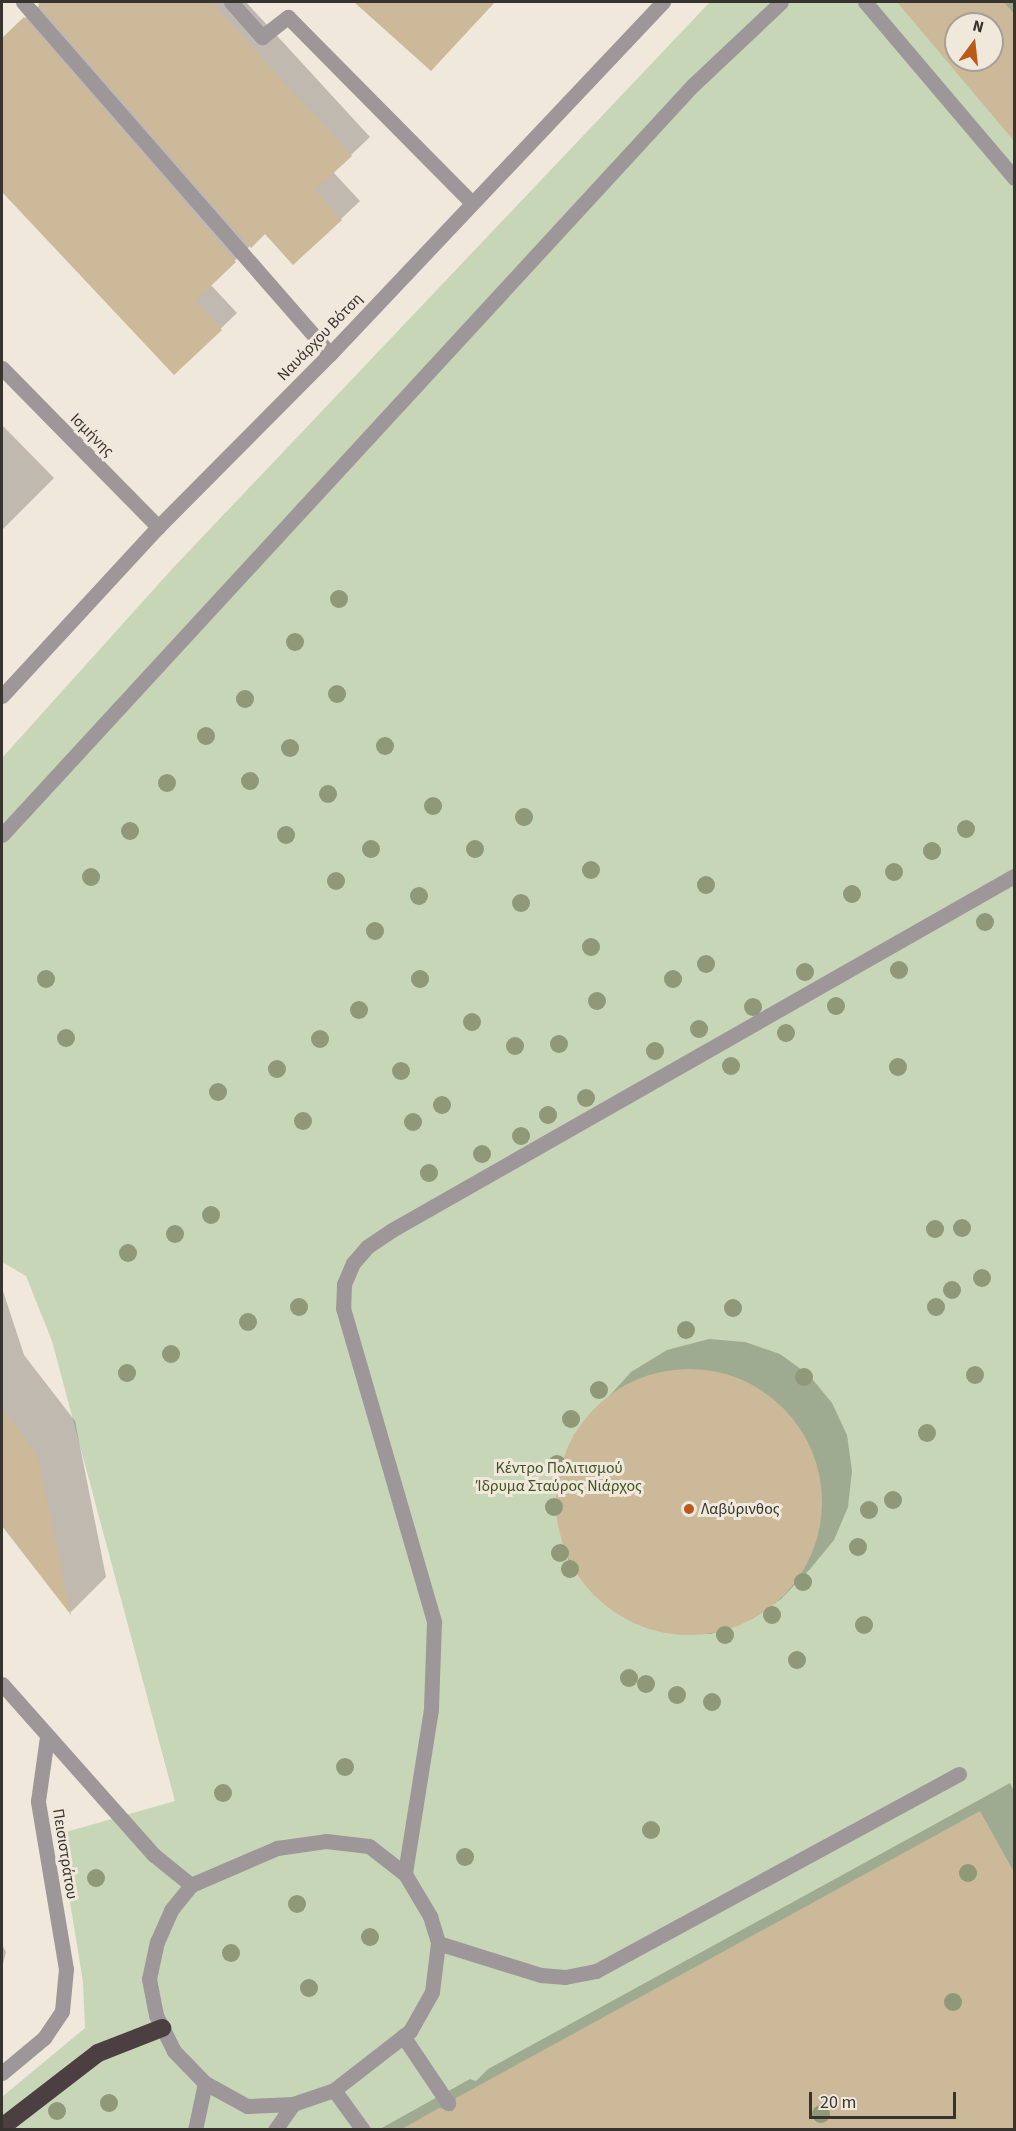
<!DOCTYPE html>
<meta charset="utf-8">
<style>
body{margin:0}
#map{position:relative;width:1016px;height:2131px;overflow:hidden;background:#efe8db;font-family:"Source Sans 3",sans-serif}
div>[style]{position:absolute}
.green>*{inset:0;background:#c7d6b6}
.shadow>*{inset:0;background:#0003}
.building>*{inset:0;background:#ccb999}
.round{border-radius:50%}
.lane>*{height:15px;margin:-7.5px;padding:0 7.5px;transform-origin:7.5px;border-radius:7.5px;background:#9e9799}
.street>*{height:15px;margin:-7.5px;padding:0 7.5px;transform-origin:7.5px;border-radius:7.5px;background:#9e9799}
.highway>*{height:18px;margin:-9px;padding:0 9px;transform-origin:9px;border-radius:9px;background:#4c3f42}
.trees>*{width:18px;height:18px;margin:-9px;border-radius:50%;background:#8f9877}
.dots>*{width:16px;height:16px;translate:-50% -50%;box-sizing:border-box;border:3px solid #efe8db;border-radius:50%}
span{translate:-50% -50%;white-space:nowrap;text-align:center;line-height:1.15;-webkit-text-stroke:6px #efe8db;paint-order:stroke}
.street-label{font-size:16px;color:#37342f}
.park-label{font-size:16px;color:#415625}
.poi-label{font-size:16px;color:#37342f}
.left{translate:0 -50%;text-align:left}
.frame{position:absolute;inset:0;border:3px solid #37342f;pointer-events:none}
.north{position:absolute;left:944px;top:12px;width:60px;height:60px;box-sizing:border-box;background:#efe8db;border:2px solid #a5a096;border-radius:50%;rotate:15deg;font-size:16px;font-weight:700;line-height:24px;text-align:center;color:#37342f}
.north::after{content:'';display:block;margin:auto;width:21px;height:27px;background:#bb5b19;clip-path:polygon(50% 0,100% 100%,50% 72%,0 100%)}
.scale{position:absolute;left:809px;top:2092px;width:147px;height:27px;box-sizing:border-box;border:3px solid #37342f;border-top:0;padding-left:8px;font-size:18px;line-height:21px;white-space:nowrap;color:#37342f;-webkit-text-stroke:4px #efe8db;paint-order:stroke}
</style>
<div id="map">
<div class="green">
<i style="clip-path:polygon(evenodd,710px 2px,1014px 2px,1014px 2129px,2px 2129px,2px 2097px,85px 2028px,83px 1982px,59px 1834px,175px 1801px,52px 1341px,26px 1276px,2px 1262px,2px 758px,173px 568px,710px 2px,956px 24px,992px 24px,992px 60px,956px 60px,956px 24px)"></i>
</div>
<div class="shadow">
<i style="clip-path:polygon(246px 2px,370px 137px,333px 172px,360px 201px,341px 219px,265px 232px,250px 246px,210px 284px,237px 313px,174px 373px,2px 189px,2px 39px,43px 2px)"></i>
<i style="clip-path:polygon(356px 2px,495px 2px,431px 69px)"></i>
<i style="clip-path:polygon(evenodd,919px 2px,1014px 2px,1014px 139px,908px 13px,919px 2px,956px 24px,992px 24px,992px 60px,956px 60px,956px 24px)"></i>
<i style="clip-path:polygon(2px 425px,54px 478px,2px 530px)"></i>
<i style="clip-path:polygon(2px 1288px,24px 1355px,75px 1421px,106px 1577px,71px 1612px,2px 1525px)"></i>
<i style="clip-path:polygon(709px 1339px,745px 1342px,780px 1354px,809px 1375px,832px 1403px,847px 1435px,852px 1471px,848px 1507px,834px 1540px,811px 1568px,781px 1599px,752px 1619px,711px 1634px,668px 1633px,627px 1619px,593px 1594px,568px 1559px,557px 1518px,558px 1476px,574px 1435px,631px 1372px,667px 1350px)"></i>
<i style="clip-path:polygon(1010px 1783px,1014px 1791px,1014px 2130px,378px 2130px,470px 2079px,476px 2081px,488px 2069px)"></i>
<i style="clip-path:polygon(2px 1944px,6px 1952px,2px 1968px)"></i>
</div>
<div class="building">
<i style="clip-path:polygon(41px 2px,211px 2px,352px 156px,315px 190px,342px 220px,293px 265px,265px 234px,251px 248px,38px 4px)"></i>
<i style="clip-path:polygon(354px 2px,495px 2px,431px 71px)"></i>
<i style="clip-path:polygon(evenodd,897px 2px,1004px 2px,1014px 14px,1014px 141px,897px 2px,956px 24px,992px 24px,992px 60px,956px 60px,956px 24px)"></i>
<i style="clip-path:polygon(24px 17px,236px 262px,195px 301px,222px 330px,174px 375px,2px 192px,2px 38px)"></i>
<i class="round" style="left:556px;top:1369px;width:266px;height:266px"></i>
<i style="clip-path:polygon(2px 1408px,38px 1456px,71px 1615px,2px 1526px)"></i>
<i style="clip-path:polygon(980px 1811px,1014px 1872px,1014px 2130px,400px 2130px,439px 2108px,453px 2111px,456px 2098px)"></i>
</div>
<div class="lane">
<i style="left:23px;top:2px;width:467px;rotate:48.9deg"></i>
<i style="left:392px;top:1230px;width:30px;rotate:146deg"></i>
<i style="left:367px;top:1247px;width:21px;rotate:131deg"></i>
<i style="left:353px;top:1263px;width:23px;rotate:113deg"></i>
<i style="left:344px;top:1284px;width:24px;rotate:92deg"></i>
<i style="left:343px;top:1308px;width:327px;rotate:73.8deg"></i>
<i style="left:434px;top:1622px;width:87px;rotate:92deg"></i>
<i style="left:431px;top:1709px;width:167px;rotate:99deg"></i>
<i style="left:438px;top:1943px;width:108px;rotate:17.3deg"></i>
<i style="left:541px;top:1975px;width:24px;rotate:5deg"></i>
<i style="left:565px;top:1977px;width:32px;rotate:-11deg"></i>
<i style="left:596px;top:1971px;width:413px;rotate:-28.5deg"></i>
<i style="left:403px;top:2036px;width:81px;rotate:56.1deg"></i>
<i style="left:334px;top:2090px;width:49px;rotate:54.1deg"></i>
</div>
<div class="street">
<i style="left:231px;top:2px;width:47px;rotate:48.5deg"></i>
<i style="left:262px;top:37px;width:33px;rotate:-38deg"></i>
<i style="left:288px;top:17px;width:260px;rotate:45.3deg"></i>
<i style="left:865px;top:2px;width:231px;rotate:49.7deg"></i>
<i style="left:2px;top:368px;width:223px;rotate:45.5deg"></i>
<i style="left:2px;top:696px;width:230px;rotate:-47.3deg"></i>
<i style="left:158px;top:527px;width:244px;rotate:-45.2deg"></i>
<i style="left:330px;top:354px;width:485px;rotate:-46.6deg"></i>
<i style="left:2px;top:835px;width:1018px;rotate:-47.35deg"></i>
<i style="left:692px;top:86px;width:122px;rotate:-43.3deg"></i>
<i style="left:392px;top:1230px;width:716px;rotate:-29.65deg"></i>
<i style="left:2px;top:1684px;width:229px;rotate:48.4deg"></i>
<i style="left:154px;top:1855px;width:48px;rotate:39deg"></i>
<i style="left:326px;top:1841px;width:43px;rotate:6.6deg"></i>
<i style="left:369px;top:1846px;width:46px;rotate:37.9deg"></i>
<i style="left:405px;top:1874px;width:49px;rotate:59.2deg"></i>
<i style="left:430px;top:1916px;width:28px;rotate:73deg"></i>
<i style="left:438px;top:1943px;width:49px;rotate:97deg"></i>
<i style="left:432px;top:1992px;width:45px;rotate:119.4deg"></i>
<i style="left:410px;top:2031px;width:96px;rotate:142.2deg"></i>
<i style="left:334px;top:2090px;width:43px;rotate:161.1deg"></i>
<i style="left:293px;top:2104px;width:46px;rotate:177.5deg"></i>
<i style="left:247px;top:2106px;width:48px;rotate:-151.3deg"></i>
<i style="left:205px;top:2083px;width:45px;rotate:-134.1deg"></i>
<i style="left:174px;top:2051px;width:40px;rotate:-116.6deg"></i>
<i style="left:156px;top:2015px;width:37px;rotate:-101deg"></i>
<i style="left:149px;top:1979px;width:38px;rotate:-78deg"></i>
<i style="left:157px;top:1942px;width:35px;rotate:-66deg"></i>
<i style="left:171px;top:1910px;width:32px;rotate:-51deg"></i>
<i style="left:191px;top:1885px;width:94px;rotate:-23.3deg"></i>
<i style="left:277px;top:1848px;width:49px;rotate:-8.1deg"></i>
<i style="left:2px;top:2073px;width:55px;rotate:-39.8deg"></i>
<i style="left:44px;top:2038px;width:32px;rotate:-56deg"></i>
<i style="left:62px;top:2011px;width:42px;rotate:-84.6deg"></i>
<i style="left:66px;top:1969px;width:170px;rotate:-99.5deg"></i>
<i style="left:38px;top:1801px;width:65px;rotate:-82deg"></i>
<i style="left:195px;top:2130px;width:48px;rotate:-78deg"></i>
<i style="left:275px;top:2130px;width:32px;rotate:-55deg"></i>
</div>
<div class="highway">
<i style="left:2px;top:2127px;width:121px;rotate:-37.6deg"></i>
<i style="left:98px;top:2053px;width:69px;rotate:-21.3deg"></i>
</div>
<div class="trees">
<i style="left:339px;top:599px"></i>
<i style="left:295px;top:642px"></i>
<i style="left:337px;top:694px"></i>
<i style="left:245px;top:699px"></i>
<i style="left:206px;top:736px"></i>
<i style="left:385px;top:746px"></i>
<i style="left:290px;top:748px"></i>
<i style="left:250px;top:781px"></i>
<i style="left:167px;top:783px"></i>
<i style="left:328px;top:794px"></i>
<i style="left:433px;top:806px"></i>
<i style="left:524px;top:817px"></i>
<i style="left:966px;top:829px"></i>
<i style="left:130px;top:831px"></i>
<i style="left:286px;top:835px"></i>
<i style="left:371px;top:849px"></i>
<i style="left:475px;top:849px"></i>
<i style="left:932px;top:851px"></i>
<i style="left:591px;top:870px"></i>
<i style="left:894px;top:872px"></i>
<i style="left:91px;top:877px"></i>
<i style="left:336px;top:881px"></i>
<i style="left:706px;top:885px"></i>
<i style="left:852px;top:894px"></i>
<i style="left:419px;top:896px"></i>
<i style="left:521px;top:903px"></i>
<i style="left:985px;top:922px"></i>
<i style="left:375px;top:931px"></i>
<i style="left:591px;top:947px"></i>
<i style="left:706px;top:964px"></i>
<i style="left:899px;top:970px"></i>
<i style="left:805px;top:972px"></i>
<i style="left:46px;top:979px"></i>
<i style="left:420px;top:979px"></i>
<i style="left:673px;top:979px"></i>
<i style="left:597px;top:1001px"></i>
<i style="left:836px;top:1006px"></i>
<i style="left:753px;top:1007px"></i>
<i style="left:359px;top:1010px"></i>
<i style="left:472px;top:1022px"></i>
<i style="left:699px;top:1029px"></i>
<i style="left:786px;top:1033px"></i>
<i style="left:66px;top:1038px"></i>
<i style="left:320px;top:1039px"></i>
<i style="left:559px;top:1044px"></i>
<i style="left:515px;top:1046px"></i>
<i style="left:655px;top:1051px"></i>
<i style="left:731px;top:1066px"></i>
<i style="left:898px;top:1067px"></i>
<i style="left:277px;top:1069px"></i>
<i style="left:401px;top:1071px"></i>
<i style="left:218px;top:1092px"></i>
<i style="left:586px;top:1098px"></i>
<i style="left:442px;top:1105px"></i>
<i style="left:548px;top:1115px"></i>
<i style="left:303px;top:1121px"></i>
<i style="left:413px;top:1122px"></i>
<i style="left:521px;top:1136px"></i>
<i style="left:482px;top:1154px"></i>
<i style="left:429px;top:1173px"></i>
<i style="left:211px;top:1215px"></i>
<i style="left:962px;top:1228px"></i>
<i style="left:935px;top:1229px"></i>
<i style="left:175px;top:1234px"></i>
<i style="left:128px;top:1253px"></i>
<i style="left:982px;top:1278px"></i>
<i style="left:952px;top:1290px"></i>
<i style="left:299px;top:1307px"></i>
<i style="left:936px;top:1307px"></i>
<i style="left:733px;top:1308px"></i>
<i style="left:248px;top:1322px"></i>
<i style="left:686px;top:1330px"></i>
<i style="left:171px;top:1354px"></i>
<i style="left:127px;top:1373px"></i>
<i style="left:975px;top:1375px"></i>
<i style="left:804px;top:1377px"></i>
<i style="left:599px;top:1390px"></i>
<i style="left:571px;top:1419px"></i>
<i style="left:927px;top:1433px"></i>
<i style="left:557px;top:1464px"></i>
<i style="left:893px;top:1500px"></i>
<i style="left:554px;top:1507px"></i>
<i style="left:869px;top:1510px"></i>
<i style="left:858px;top:1547px"></i>
<i style="left:560px;top:1553px"></i>
<i style="left:570px;top:1569px"></i>
<i style="left:803px;top:1582px"></i>
<i style="left:772px;top:1615px"></i>
<i style="left:864px;top:1625px"></i>
<i style="left:725px;top:1635px"></i>
<i style="left:797px;top:1660px"></i>
<i style="left:629px;top:1678px"></i>
<i style="left:646px;top:1684px"></i>
<i style="left:677px;top:1695px"></i>
<i style="left:712px;top:1702px"></i>
<i style="left:345px;top:1767px"></i>
<i style="left:223px;top:1793px"></i>
<i style="left:651px;top:1830px"></i>
<i style="left:465px;top:1857px"></i>
<i style="left:968px;top:1873px"></i>
<i style="left:96px;top:1878px"></i>
<i style="left:297px;top:1904px"></i>
<i style="left:370px;top:1937px"></i>
<i style="left:231px;top:1953px"></i>
<i style="left:309px;top:1988px"></i>
<i style="left:953px;top:2002px"></i>
<i style="left:109px;top:2103px"></i>
<i style="left:57px;top:2111px"></i>
<i style="left:821px;top:2114px"></i>
</div>
<div class="dots">
<i style="left:689px;top:1509px;background:#bb5b19"></i>
</div>
<div class="street-label">
<span style="left:320px;top:337px;rotate:-46deg">Ναυάρχου Βότση</span>
<span style="left:92px;top:435px;rotate:45deg">Ισμήνης</span>
<span style="left:65px;top:1854px;rotate:81deg">Πεισιστράτου</span>
</div>
<div class="park-label">
<span style="left:559px;top:1477px">Κέντρο Πολιτισμού<br>Ίδρυμα Σταύρος Νιάρχος</span>
</div>
<div class="poi-label">
<span class="left" style="left:701px;top:1509px">Λαβύρινθος</span>
</div>
<div class="frame"></div>
<div class="north">N</div>
<div class="scale">20 m</div>
</div>
